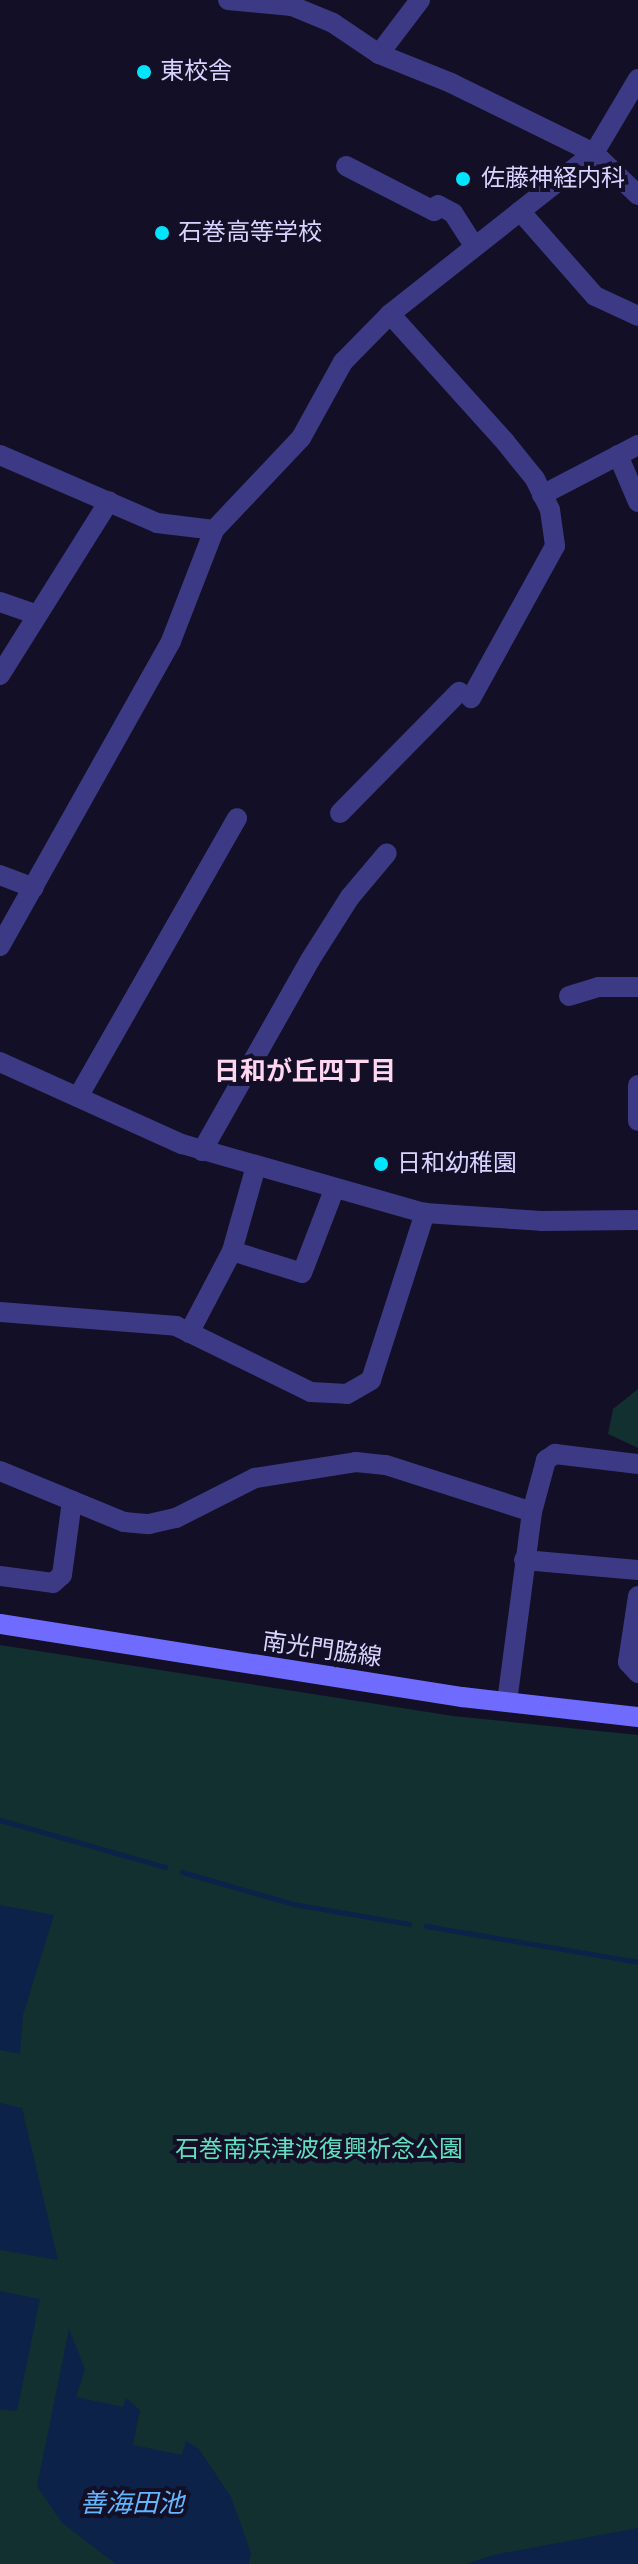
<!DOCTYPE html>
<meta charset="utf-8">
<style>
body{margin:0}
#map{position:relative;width:638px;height:2564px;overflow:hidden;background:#130f26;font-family:"Source Sans 3","Noto Sans JP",sans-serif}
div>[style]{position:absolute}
.green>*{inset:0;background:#12302f}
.water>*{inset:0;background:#0c2248}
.stream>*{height:5px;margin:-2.5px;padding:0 2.5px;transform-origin:2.5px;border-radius:2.5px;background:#0c2248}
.street>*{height:20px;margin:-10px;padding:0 10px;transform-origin:10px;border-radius:10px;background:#3d3a85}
.secondary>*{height:20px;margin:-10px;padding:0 10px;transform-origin:10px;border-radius:10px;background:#6f6bff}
.dots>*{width:22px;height:22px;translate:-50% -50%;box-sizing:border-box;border:4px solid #130f26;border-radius:50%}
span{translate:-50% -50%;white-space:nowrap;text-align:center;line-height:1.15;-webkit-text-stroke:8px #130f26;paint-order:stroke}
.poi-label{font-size:24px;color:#d9d4ff}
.left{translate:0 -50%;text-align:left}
.street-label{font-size:24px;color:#d9d4ff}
.park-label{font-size:24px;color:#5fe0c0}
.neighbourhood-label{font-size:26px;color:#ffd6f0;font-weight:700}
.water-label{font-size:26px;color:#62b6ff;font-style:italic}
</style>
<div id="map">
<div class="green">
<i style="clip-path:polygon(638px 1389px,638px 1448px,608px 1434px,613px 1409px)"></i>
<i style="clip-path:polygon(0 1645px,453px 1716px,638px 1735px,638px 2564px,0 2564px)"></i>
</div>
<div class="water">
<i style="clip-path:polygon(0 1905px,54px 1915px,23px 2015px,20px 2054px,0 2050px)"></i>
<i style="clip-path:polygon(0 2103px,22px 2108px,58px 2260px,0 2250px)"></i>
<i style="clip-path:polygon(0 2291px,40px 2299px,17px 2411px,0 2409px)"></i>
<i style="clip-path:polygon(69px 2329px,85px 2369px,76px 2397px,123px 2407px,126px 2398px,140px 2410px,133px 2445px,182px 2455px,186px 2441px,199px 2449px,231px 2497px,251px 2553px,249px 2564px,116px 2564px,62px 2523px,37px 2486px)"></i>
<i style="clip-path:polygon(638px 2528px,638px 2564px,467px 2564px,493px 2555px)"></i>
</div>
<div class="stream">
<i style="left:0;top:1820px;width:172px;rotate:15.9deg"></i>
<i style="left:182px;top:1872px;width:116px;rotate:16.1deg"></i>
<i style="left:293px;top:1904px;width:118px;rotate:9.8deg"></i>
<i style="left:426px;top:1926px;width:215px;rotate:9.6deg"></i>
</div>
<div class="street">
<i style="left:228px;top:0;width:64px;rotate:5.4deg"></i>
<i style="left:292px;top:6px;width:44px;rotate:22.5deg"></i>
<i style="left:333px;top:23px;width:55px;rotate:34deg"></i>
<i style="left:379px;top:54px;width:78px;rotate:21.9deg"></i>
<i style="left:451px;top:83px;width:159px;rotate:26.1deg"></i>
<i style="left:594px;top:153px;width:61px;rotate:43.7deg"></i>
<i style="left:379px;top:54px;width:68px;rotate:-52.8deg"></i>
<i style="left:346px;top:166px;width:99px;rotate:27.1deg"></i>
<i style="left:434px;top:211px;width:7px;rotate:-56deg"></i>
<i style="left:438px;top:205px;width:17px;rotate:28deg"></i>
<i style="left:453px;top:213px;width:40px;rotate:57.1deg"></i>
<i style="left:520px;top:211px;width:113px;rotate:48.6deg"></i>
<i style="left:595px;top:296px;width:47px;rotate:24.9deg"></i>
<i style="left:390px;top:314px;width:173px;rotate:48deg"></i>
<i style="left:506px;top:443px;width:46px;rotate:51.1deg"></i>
<i style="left:535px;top:479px;width:34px;rotate:64deg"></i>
<i style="left:550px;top:510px;width:36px;rotate:82deg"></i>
<i style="left:555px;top:546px;width:174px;rotate:118.9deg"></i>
<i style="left:0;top:455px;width:171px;rotate:23.4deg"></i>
<i style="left:157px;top:523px;width:57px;rotate:7deg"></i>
<i style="left:618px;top:455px;width:51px;rotate:66.9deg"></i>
<i style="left:542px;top:495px;width:108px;rotate:-27.5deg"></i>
<i style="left:0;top:602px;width:39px;rotate:19deg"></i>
<i style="left:0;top:675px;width:205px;rotate:-57.9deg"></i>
<i style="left:340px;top:813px;width:170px;rotate:-45.5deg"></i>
<i style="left:0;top:875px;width:36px;rotate:21deg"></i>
<i style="left:0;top:946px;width:350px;rotate:-60.7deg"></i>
<i style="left:171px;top:641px;width:119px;rotate:-68.8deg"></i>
<i style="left:214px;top:530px;width:127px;rotate:-46.6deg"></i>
<i style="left:301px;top:438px;width:87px;rotate:-61.1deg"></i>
<i style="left:343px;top:362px;width:67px;rotate:-45.6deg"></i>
<i style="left:390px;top:314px;width:260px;rotate:-38.3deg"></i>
<i style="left:594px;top:153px;width:86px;rotate:-59.3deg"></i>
<i style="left:569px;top:996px;width:30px;rotate:-17deg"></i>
<i style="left:598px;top:987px;width:40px"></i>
<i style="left:0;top:1062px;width:200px;rotate:24.3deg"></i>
<i style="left:182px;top:1144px;width:253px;rotate:15.9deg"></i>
<i style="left:425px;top:1213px;width:116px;rotate:3.9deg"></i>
<i style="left:541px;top:1221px;width:97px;rotate:-0.6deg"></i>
<i style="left:638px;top:1085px;width:36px;rotate:90deg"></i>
<i style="left:78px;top:1097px;width:321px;rotate:-60.3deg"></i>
<i style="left:202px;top:1151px;width:219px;rotate:-60.5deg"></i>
<i style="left:310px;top:960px;width:75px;rotate:-57.6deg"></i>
<i style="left:350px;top:897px;width:57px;rotate:-49.9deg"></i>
<i style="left:232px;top:1251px;width:73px;rotate:17.4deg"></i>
<i style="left:302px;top:1273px;width:89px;rotate:-68.9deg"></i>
<i style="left:0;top:1312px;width:177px;rotate:4.5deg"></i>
<i style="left:176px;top:1326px;width:150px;rotate:26.1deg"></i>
<i style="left:311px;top:1392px;width:36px;rotate:3deg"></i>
<i style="left:347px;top:1394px;width:28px;rotate:-30deg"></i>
<i style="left:371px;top:1380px;width:176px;rotate:-72.1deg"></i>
<i style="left:189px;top:1333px;width:93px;rotate:-62.3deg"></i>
<i style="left:232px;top:1251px;width:88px;rotate:-74.2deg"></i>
<i style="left:0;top:1471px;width:134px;rotate:22.4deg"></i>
<i style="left:124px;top:1522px;width:25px;rotate:5deg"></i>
<i style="left:149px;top:1524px;width:28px;rotate:-13deg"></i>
<i style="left:176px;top:1518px;width:89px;rotate:-26.9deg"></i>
<i style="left:255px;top:1478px;width:102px;rotate:-9deg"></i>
<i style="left:356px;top:1462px;width:30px;rotate:6deg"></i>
<i style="left:386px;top:1465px;width:153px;rotate:17.8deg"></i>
<i style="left:524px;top:1560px;width:114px;rotate:5deg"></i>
<i style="left:0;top:1576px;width:53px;rotate:7.5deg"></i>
<i style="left:53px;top:1583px;width:12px;rotate:-42deg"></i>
<i style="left:62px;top:1575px;width:75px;rotate:-82.3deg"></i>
<i style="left:638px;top:1596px;width:67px;rotate:98.6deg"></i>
<i style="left:628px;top:1662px;width:15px;rotate:48deg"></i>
<i style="left:507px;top:1702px;width:192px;rotate:-82.5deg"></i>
<i style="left:532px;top:1512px;width:54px;rotate:-74.9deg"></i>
<i style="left:546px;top:1460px;width:11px;rotate:-34deg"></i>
<i style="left:555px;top:1454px;width:84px;rotate:6.9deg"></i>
</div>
<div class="secondary">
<i style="left:0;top:1624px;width:468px;rotate:9deg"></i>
<i style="left:462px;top:1697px;width:177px;rotate:6.5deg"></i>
</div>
<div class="dots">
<i style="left:144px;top:72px;background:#00e5ff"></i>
<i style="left:463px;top:179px;background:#00e5ff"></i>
<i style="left:162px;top:233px;background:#00e5ff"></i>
<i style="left:381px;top:1164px;background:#00e5ff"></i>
</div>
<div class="poi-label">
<span class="left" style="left:160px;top:72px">東校舎</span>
<span class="left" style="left:481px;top:179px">佐藤神経内科</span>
<span class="left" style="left:178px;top:233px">石巻高等学校</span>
<span class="left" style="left:397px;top:1164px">日和幼稚園</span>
</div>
<div class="street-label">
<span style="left:322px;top:1650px;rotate:8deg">南光門脇線</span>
</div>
<div class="park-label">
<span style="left:319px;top:2150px">石巻南浜津波復興祈念公園</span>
</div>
<div class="neighbourhood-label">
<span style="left:305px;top:1072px">日和が丘四丁目</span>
</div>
<div class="water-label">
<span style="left:132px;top:2504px">善海田池</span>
</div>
</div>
